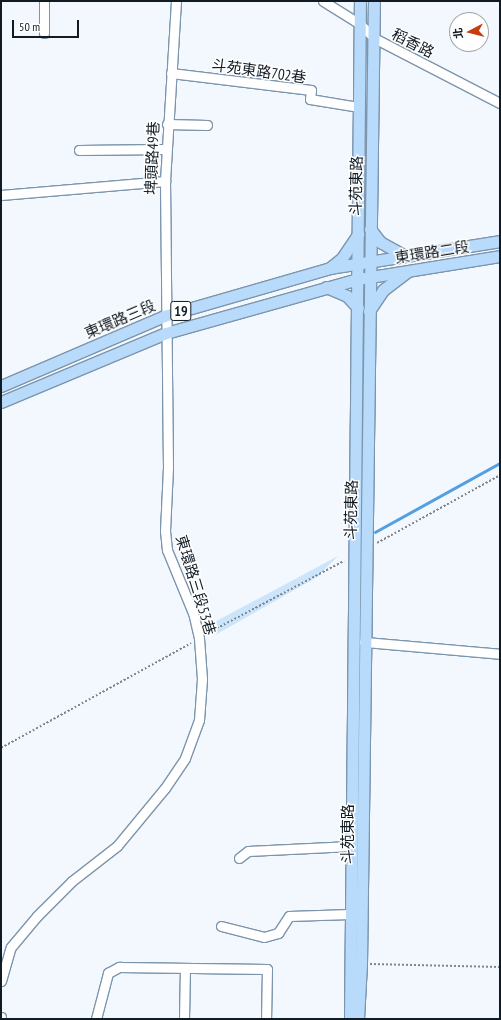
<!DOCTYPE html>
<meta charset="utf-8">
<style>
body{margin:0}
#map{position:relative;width:501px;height:1020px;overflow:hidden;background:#f3f8fe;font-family:"PT Sans Narrow","Noto Sans TC",sans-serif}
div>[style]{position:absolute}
.green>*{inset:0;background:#cde5fb}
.stream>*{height:2.5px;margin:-1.25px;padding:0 1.25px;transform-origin:1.25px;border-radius:1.25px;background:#539fe0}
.path>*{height:1.5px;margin-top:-0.75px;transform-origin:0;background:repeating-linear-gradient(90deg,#7e868d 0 2px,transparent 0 4px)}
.roads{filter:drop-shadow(1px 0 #7c95ad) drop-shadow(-1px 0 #7c95ad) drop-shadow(0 1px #7c95ad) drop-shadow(0 -1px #7c95ad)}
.minor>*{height:9px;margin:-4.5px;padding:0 4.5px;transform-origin:4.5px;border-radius:4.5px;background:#fff}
.major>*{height:11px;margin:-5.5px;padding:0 5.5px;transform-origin:5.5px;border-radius:5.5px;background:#b8dbfb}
span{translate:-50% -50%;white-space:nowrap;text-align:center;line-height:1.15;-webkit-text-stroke:3px #fff;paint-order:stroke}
.shield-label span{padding:1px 3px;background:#fff;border:1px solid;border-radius:3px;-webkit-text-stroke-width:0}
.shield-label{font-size:14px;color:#111b24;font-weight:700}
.street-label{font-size:15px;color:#111b24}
.frame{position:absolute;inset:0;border:2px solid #111b24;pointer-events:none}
.north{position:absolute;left:449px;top:12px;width:40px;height:40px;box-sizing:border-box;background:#fff;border:1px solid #a0a4a7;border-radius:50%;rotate:263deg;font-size:11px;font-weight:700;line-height:16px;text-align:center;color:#111b24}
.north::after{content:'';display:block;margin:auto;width:14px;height:18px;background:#c63e0d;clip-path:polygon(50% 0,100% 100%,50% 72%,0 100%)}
.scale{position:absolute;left:12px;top:20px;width:67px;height:18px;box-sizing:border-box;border:2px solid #111b24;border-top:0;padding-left:5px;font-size:12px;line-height:14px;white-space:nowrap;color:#111b24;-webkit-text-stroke:3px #fff;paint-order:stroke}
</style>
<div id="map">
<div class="green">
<i style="clip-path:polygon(338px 556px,317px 577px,217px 634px,207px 626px)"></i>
</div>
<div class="stream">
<i style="left:375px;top:532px;width:143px;rotate:-28.9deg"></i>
</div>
<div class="path">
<i style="left:377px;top:543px;width:141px;rotate:-28.9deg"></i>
<i style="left:206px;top:634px;width:156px;rotate:-27.9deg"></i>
<i style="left:1px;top:748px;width:217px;rotate:-28.9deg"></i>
<i style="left:370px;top:964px;width:130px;rotate:1.3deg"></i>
</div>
<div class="roads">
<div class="minor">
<i style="left:44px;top:1px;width:32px;rotate:90deg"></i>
<i style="left:323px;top:1px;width:44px;rotate:31.9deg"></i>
<i style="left:360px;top:24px;width:20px;rotate:45deg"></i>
<i style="left:374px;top:38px;width:142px;rotate:27.3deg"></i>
<i style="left:171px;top:73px;width:141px;rotate:6.9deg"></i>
<i style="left:311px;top:90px;width:9px;rotate:96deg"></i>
<i style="left:310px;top:99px;width:50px;rotate:9.3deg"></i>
<i style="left:167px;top:124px;width:40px;rotate:1.4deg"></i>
<i style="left:79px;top:150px;width:87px;rotate:-0.7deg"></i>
<i style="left:1px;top:195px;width:165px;rotate:-4.9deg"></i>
<i style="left:364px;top:642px;width:137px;rotate:5deg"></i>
<i style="left:239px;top:858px;width:11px;rotate:-38deg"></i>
<i style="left:248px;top:851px;width:103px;rotate:-2.8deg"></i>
<i style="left:221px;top:926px;width:44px;rotate:14.3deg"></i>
<i style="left:264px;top:937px;width:15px;rotate:-16deg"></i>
<i style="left:278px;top:933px;width:20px;rotate:-57deg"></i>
<i style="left:289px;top:916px;width:61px;rotate:-1.9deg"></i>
<i style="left:1px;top:981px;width:35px;rotate:-74deg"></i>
<i style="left:11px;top:947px;width:40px;rotate:-50deg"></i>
<i style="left:37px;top:916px;width:49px;rotate:-45deg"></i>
<i style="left:72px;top:881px;width:57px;rotate:-37.9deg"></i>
<i style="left:117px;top:846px;width:75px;rotate:-50.4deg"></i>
<i style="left:165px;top:788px;width:36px;rotate:-56deg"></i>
<i style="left:185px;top:758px;width:40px;rotate:-69.8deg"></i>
<i style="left:199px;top:720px;width:41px;rotate:-85.8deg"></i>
<i style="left:202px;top:679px;width:41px;rotate:-94.2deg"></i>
<i style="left:199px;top:638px;width:26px;rotate:-103deg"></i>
<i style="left:193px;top:613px;width:68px;rotate:-112.4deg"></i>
<i style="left:167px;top:550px;width:19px;rotate:-96deg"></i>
<i style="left:165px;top:531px;width:64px;rotate:-87.3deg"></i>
<i style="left:168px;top:467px;width:286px;rotate:-90.6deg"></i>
<i style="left:165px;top:181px;width:180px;rotate:-86.5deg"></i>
<i style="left:1px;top:1017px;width:2px;rotate:90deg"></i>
<i style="left:96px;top:1019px;width:48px;rotate:-75.4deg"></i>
<i style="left:108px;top:973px;width:13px;rotate:-29deg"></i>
<i style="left:119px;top:967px;width:148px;rotate:0.8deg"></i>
<i style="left:267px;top:969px;width:50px;rotate:91.1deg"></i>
<i style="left:184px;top:1019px;width:51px;rotate:-88.9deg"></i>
</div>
<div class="major">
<i style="left:370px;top:229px;width:16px;rotate:52deg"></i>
<i style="left:380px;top:242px;width:29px;rotate:29deg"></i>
<i style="left:331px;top:267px;width:14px;rotate:-39deg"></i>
<i style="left:342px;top:258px;width:29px;rotate:-56deg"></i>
<i style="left:326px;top:287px;width:23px;rotate:23deg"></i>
<i style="left:347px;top:296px;width:16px;rotate:47deg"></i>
<i style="left:369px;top:311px;width:25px;rotate:-56deg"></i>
<i style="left:383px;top:290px;width:30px;rotate:-37deg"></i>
<i style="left:1px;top:386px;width:177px;rotate:-23.2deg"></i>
<i style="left:164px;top:316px;width:173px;rotate:-16.1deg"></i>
<i style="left:330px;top:268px;width:172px;rotate:-9deg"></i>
<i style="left:1px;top:402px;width:179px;rotate:-22.7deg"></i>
<i style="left:166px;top:333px;width:199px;rotate:-15.7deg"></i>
<i style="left:358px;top:279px;width:144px;rotate:-9.2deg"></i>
<i style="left:350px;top:1019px;width:1018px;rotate:-89.44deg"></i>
<i style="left:358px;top:1019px;width:55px;rotate:-86.9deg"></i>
<i style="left:361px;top:964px;width:963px;rotate:-89.23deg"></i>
</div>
</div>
<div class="shield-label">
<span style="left:181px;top:311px">19</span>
</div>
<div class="street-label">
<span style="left:413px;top:43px;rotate:27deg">稻香路</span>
<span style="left:259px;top:71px;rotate:8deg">斗苑東路702巷</span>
<span style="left:152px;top:158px;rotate:-88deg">埤頭路49巷</span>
<span style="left:356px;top:186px;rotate:-89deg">斗苑東路</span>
<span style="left:432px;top:252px;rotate:-9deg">東環路二段</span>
<span style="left:120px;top:319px;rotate:-23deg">東環路三段</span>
<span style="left:351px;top:510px;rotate:-89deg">斗苑東路</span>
<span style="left:196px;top:585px;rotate:73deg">東環路三段53巷</span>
<span style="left:348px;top:834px;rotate:-90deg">斗苑東路</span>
</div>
<div class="frame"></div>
<div class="north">北</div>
<div class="scale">50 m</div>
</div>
